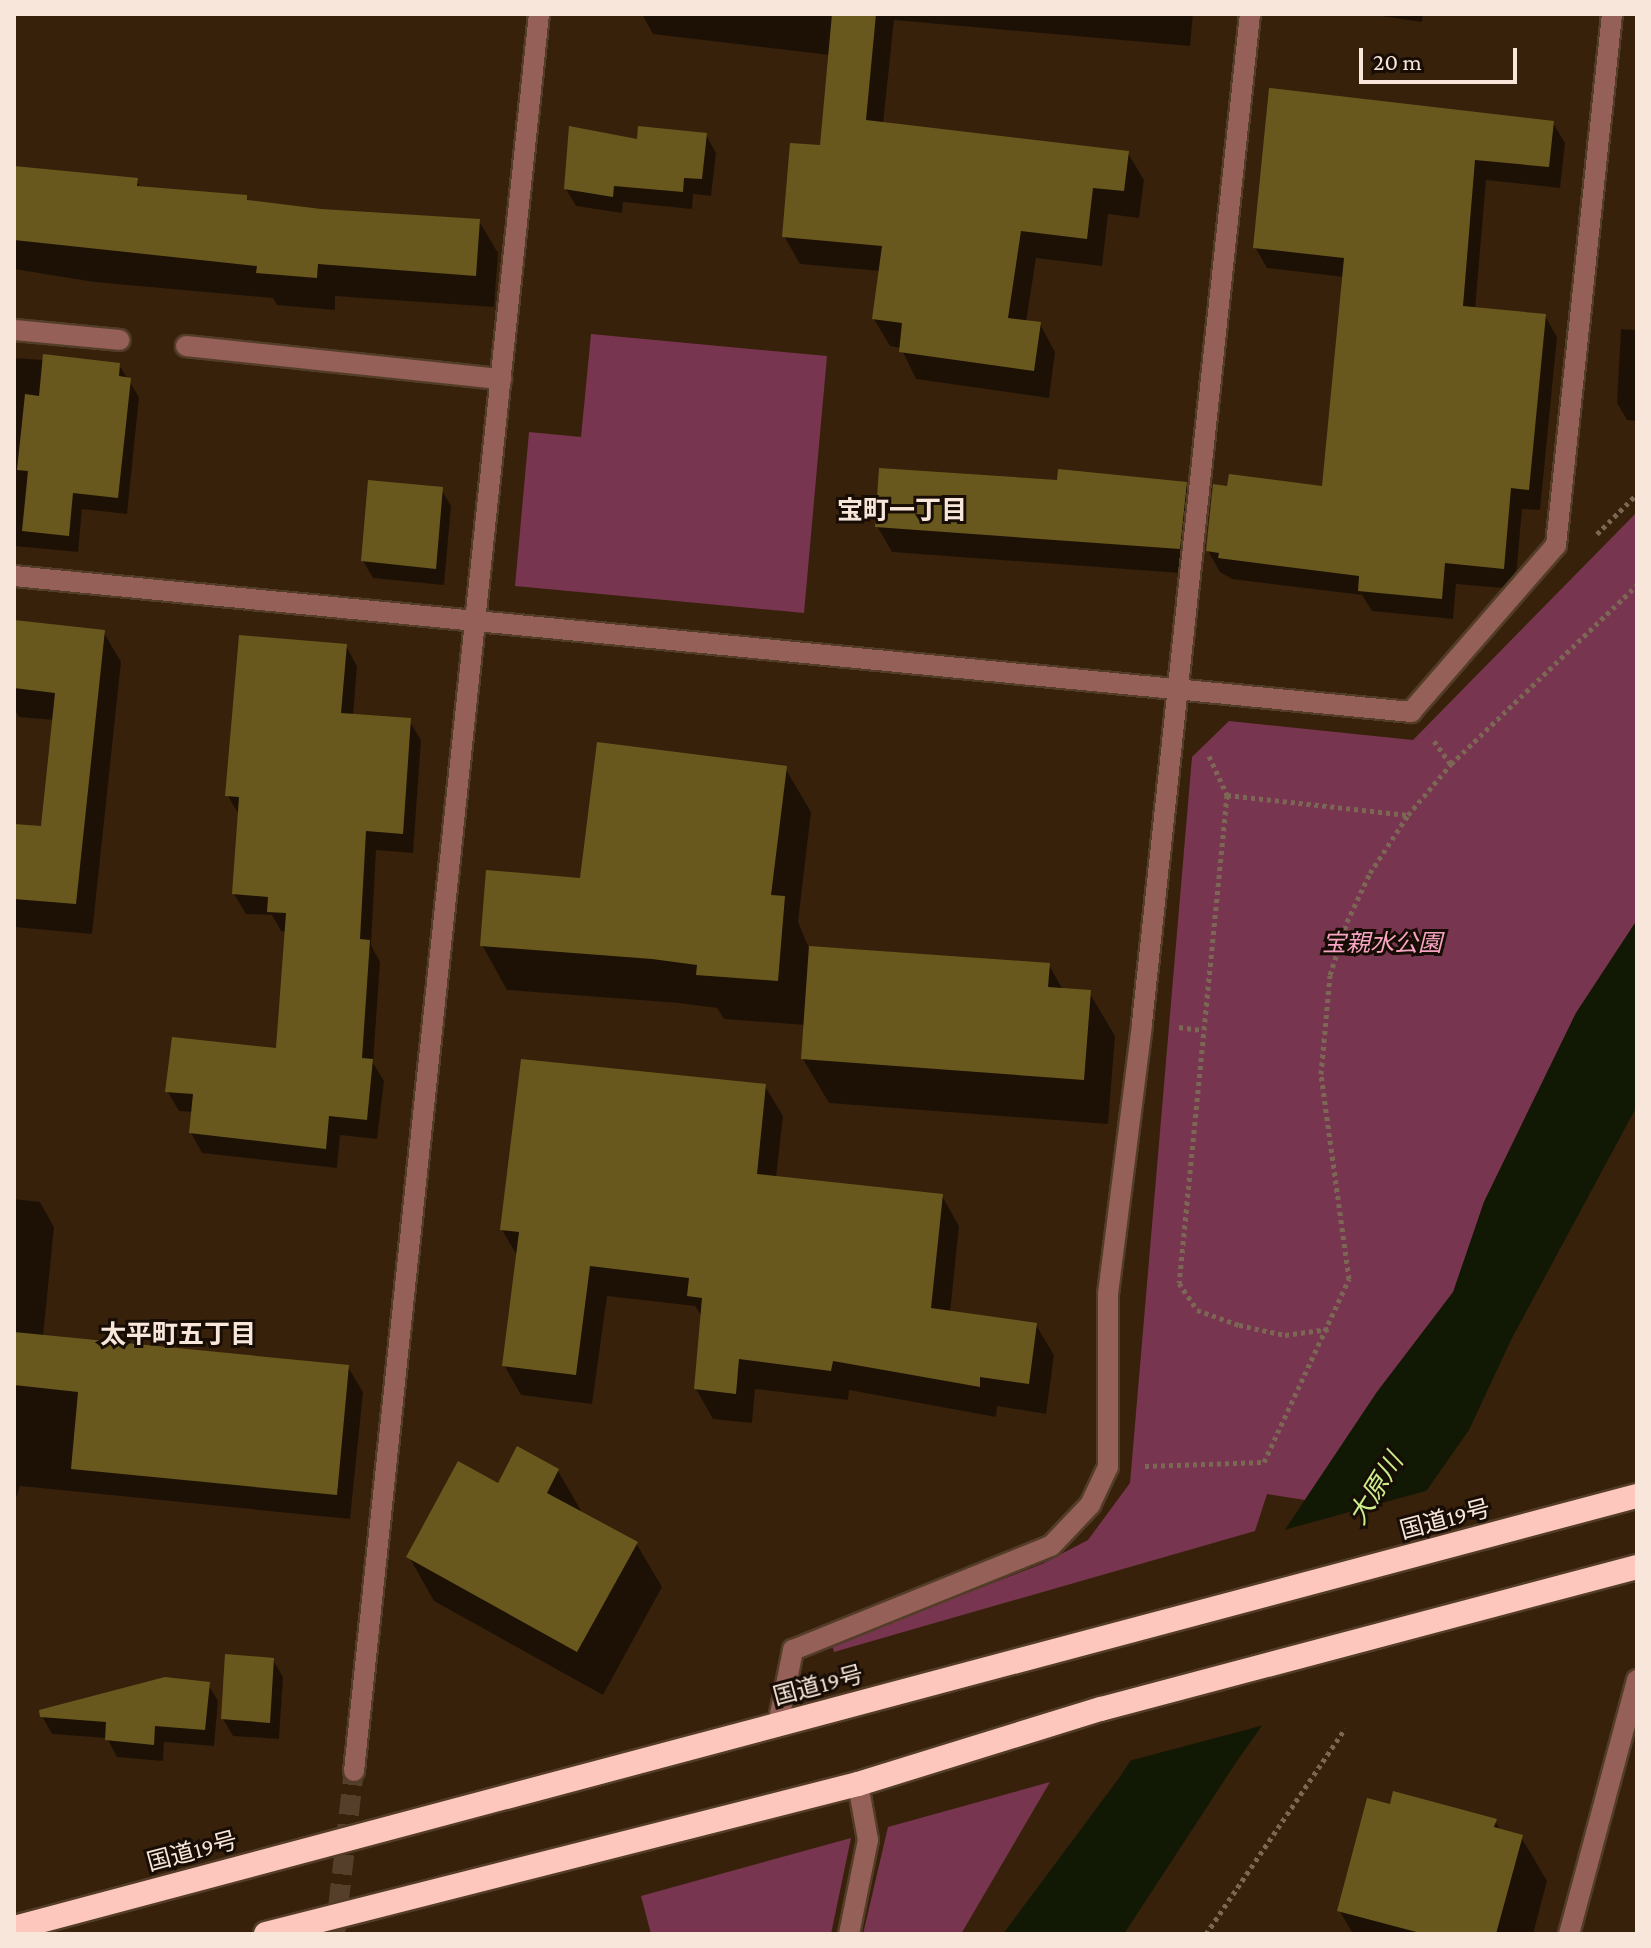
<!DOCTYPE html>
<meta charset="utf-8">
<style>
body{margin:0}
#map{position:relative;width:1651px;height:1948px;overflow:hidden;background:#38210b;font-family:"Crimson Pro","Noto Sans JP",serif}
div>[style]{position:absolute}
.green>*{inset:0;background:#77354f}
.water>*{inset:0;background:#111804}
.pier>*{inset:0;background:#38210b}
.shadow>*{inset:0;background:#0007}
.building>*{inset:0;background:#69581e}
.minor-tunnel>*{height:20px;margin-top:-10px;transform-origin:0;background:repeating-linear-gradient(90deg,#553f2a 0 20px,transparent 0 30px)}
.path>*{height:5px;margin-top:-2.5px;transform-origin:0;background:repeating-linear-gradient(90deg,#7c6754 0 4px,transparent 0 8px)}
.roads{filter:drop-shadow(2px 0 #533d28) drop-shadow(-2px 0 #533d28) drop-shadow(0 2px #533d28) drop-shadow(0 -2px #533d28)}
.minor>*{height:20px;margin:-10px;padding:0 10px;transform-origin:10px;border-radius:10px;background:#956058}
.highway>*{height:24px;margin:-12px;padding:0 12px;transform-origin:12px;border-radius:12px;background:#fdc7be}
span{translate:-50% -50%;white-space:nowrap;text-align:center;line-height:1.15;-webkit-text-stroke:6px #180d05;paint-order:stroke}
.park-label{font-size:24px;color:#f7a5c2;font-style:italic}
.street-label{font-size:24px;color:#f7e6d9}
.neighbourhood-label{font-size:26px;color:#f7e6d9;font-weight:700}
.water-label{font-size:26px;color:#cbee8d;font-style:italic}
.frame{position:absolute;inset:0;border:16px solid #f7e6d9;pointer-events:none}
.scale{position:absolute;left:1359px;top:48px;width:158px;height:36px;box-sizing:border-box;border:4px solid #f7e6d9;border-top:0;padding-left:10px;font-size:24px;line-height:28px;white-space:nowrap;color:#f7e6d9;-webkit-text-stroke:6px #180d05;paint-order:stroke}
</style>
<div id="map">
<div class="green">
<i style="clip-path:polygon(591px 334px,827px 356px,804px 613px,515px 586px,529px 432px,581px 437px)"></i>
<i style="clip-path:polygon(1637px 512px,1637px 920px,1576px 1013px,1484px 1202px,1454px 1292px,1377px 1392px,1305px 1500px,1267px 1494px,1255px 1531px,834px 1652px,832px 1645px,1042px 1564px,1088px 1540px,1130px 1483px,1192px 757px,1229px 721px,1413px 740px)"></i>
<i style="clip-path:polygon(1050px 1782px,961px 1934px,863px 1934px,888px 1827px)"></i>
<i style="clip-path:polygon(851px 1838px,831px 1934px,651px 1934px,641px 1896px)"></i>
</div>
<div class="water">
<i style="clip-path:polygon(1637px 920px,1637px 1106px,1512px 1338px,1469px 1430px,1235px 1764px,1124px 1934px,1003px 1934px,1119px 1778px,1377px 1392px,1453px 1292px,1484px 1202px,1576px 1013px)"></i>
</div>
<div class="pier">
<i style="clip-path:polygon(1433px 1489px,1268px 1724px,1125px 1762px,1280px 1531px)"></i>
</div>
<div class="shadow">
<i style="clip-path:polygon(642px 14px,1193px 14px,1190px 46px,894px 20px,883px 124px,1128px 153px,1144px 180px,1139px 218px,1108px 214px,1102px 266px,1036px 258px,1026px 322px,1040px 324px,1055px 352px,1049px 398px,916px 379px,901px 348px,890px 346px,874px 319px,881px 271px,800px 264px,784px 236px,822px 147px,830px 55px,653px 34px)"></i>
<i style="clip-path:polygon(1367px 14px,1462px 14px,1423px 14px,1422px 22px)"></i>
<i style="clip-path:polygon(1553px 123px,1565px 143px,1560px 188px,1486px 180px,1475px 309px,1545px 316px,1557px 337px,1540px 510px,1522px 509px,1515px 589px,1456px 584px,1453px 619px,1372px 611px,1362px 595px,1232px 579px,1220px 572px,1208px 551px,1324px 488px,1344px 277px,1267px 268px,1255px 247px)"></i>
<i style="clip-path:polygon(706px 135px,716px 153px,711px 196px,693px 194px,692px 209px,623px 202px,622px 213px,576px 206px,566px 189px,639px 141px)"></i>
<i style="clip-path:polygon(14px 168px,136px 180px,141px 188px,246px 197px,249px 202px,321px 211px,479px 221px,498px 253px,494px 307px,335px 296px,335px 310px,277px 305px,273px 298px,94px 282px,14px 269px)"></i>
<i style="clip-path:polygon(1621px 329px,1637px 330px,1637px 421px,1627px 420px,1617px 403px)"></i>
<i style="clip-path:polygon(14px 358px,119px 365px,139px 397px,127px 514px,82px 509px,78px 552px,14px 546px)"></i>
<i style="clip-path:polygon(1059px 482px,1186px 484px,1200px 509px,1194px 574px,892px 552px,877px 526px)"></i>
<i style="clip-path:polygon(441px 489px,451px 506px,444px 585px,373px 578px,363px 561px)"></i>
<i style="clip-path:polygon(14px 622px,103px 631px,121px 662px,92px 934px,14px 927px,14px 826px,42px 829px,54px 720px,19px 717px,14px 708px)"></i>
<i style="clip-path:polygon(346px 646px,357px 666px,353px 716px,409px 720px,421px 740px,413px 853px,376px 850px,371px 945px,380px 962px,373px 1063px,384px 1081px,377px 1139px,340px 1135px,337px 1168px,202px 1153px,191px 1133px,193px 1112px,179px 1111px,167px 1091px,278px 1051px,287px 932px,281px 931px,272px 915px,246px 914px,234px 894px,239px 815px,228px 796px)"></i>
<i style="clip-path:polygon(785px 768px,811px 812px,798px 922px,809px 948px,1049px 965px,1063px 990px,1089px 992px,1115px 1036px,1108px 1124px,829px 1103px,803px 1059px,806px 1025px,724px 1019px,717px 1008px,679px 1003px,507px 990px,482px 945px,582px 880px)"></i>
<i style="clip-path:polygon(765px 1086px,783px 1116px,776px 1178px,942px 1196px,959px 1226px,950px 1313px,1036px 1325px,1054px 1355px,1046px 1414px,997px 1406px,996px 1417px,849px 1390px,848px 1400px,755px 1389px,752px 1423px,713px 1419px,696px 1389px,702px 1317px,695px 1306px,607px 1296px,592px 1404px,521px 1395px,504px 1365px,518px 1257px,502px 1230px)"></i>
<i style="clip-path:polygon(14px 1199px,40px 1202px,54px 1227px,43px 1337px,348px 1367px,363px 1392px,350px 1519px,20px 1486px,14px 1504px)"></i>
<i style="clip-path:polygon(558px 1471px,583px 1514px,636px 1543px,662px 1587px,603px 1695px,434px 1601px,409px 1557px,499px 1486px)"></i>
<i style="clip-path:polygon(273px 1660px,283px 1677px,279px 1739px,233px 1736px,223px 1719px)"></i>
<i style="clip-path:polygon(208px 1684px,218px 1701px,214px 1746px,164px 1742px,163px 1761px,117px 1757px,107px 1738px,52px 1734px,42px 1716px)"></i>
<i style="clip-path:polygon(1392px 1807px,1495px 1821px,1501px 1831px,1521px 1837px,1547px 1881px,1533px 1934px,1353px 1934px,1339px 1910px)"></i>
</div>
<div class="building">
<i style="clip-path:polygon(832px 14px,876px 14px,866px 120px,1129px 151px,1124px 191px,1093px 188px,1087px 239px,1021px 231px,1008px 318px,1041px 322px,1034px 371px,899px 352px,902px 323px,872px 319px,882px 246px,782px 237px,790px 143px,820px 145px)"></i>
<i style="clip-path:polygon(1269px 88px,1554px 121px,1549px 167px,1475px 160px,1463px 306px,1546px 314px,1529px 490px,1511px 488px,1504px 569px,1445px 563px,1442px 599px,1358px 591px,1359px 576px,1218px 558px,1219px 553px,1206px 551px,1213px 484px,1227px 486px,1229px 474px,1322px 486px,1344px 258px,1253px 248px)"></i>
<i style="clip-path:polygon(569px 126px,637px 139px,638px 126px,707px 133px,702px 179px,684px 178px,683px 192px,614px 186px,613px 197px,564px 189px)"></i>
<i style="clip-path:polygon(14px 166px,138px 178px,137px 186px,247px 195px,247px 200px,321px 209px,480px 219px,476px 276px,318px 264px,317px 278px,256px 273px,257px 266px,14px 240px)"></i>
<i style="clip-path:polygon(43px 354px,120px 363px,119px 376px,131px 378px,118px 498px,73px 493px,69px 536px,22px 531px,28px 471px,17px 470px,25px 394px,39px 396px)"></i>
<i style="clip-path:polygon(879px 468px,1057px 480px,1058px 469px,1187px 482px,1180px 549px,875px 527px)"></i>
<i style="clip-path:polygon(368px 480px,443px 487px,436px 569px,361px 561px)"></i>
<i style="clip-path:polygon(14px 620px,105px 630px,76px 904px,14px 899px,14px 824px,41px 826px,55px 693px,14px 688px)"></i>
<i style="clip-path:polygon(239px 635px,347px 644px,341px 713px,411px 718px,403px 834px,366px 831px,360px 939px,370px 940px,362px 1058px,373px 1059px,367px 1120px,329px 1116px,326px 1149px,189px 1133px,193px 1094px,165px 1092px,172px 1037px,276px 1048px,286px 913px,267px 912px,268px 897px,232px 894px,239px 797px,225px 796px)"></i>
<i style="clip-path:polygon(597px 742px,787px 766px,771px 895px,785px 896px,778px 981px,696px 975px,697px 965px,652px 959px,480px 946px,486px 870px,580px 878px)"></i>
<i style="clip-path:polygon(809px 946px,1050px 963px,1048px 987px,1091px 990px,1084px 1080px,801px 1059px)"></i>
<i style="clip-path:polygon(521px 1059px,766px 1084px,757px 1174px,943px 1194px,931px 1308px,1037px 1323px,1029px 1384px,980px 1377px,980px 1387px,833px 1361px,831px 1371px,739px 1359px,736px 1394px,694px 1389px,702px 1298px,687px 1296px,689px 1278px,590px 1266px,576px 1375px,502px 1366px,519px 1232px,500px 1230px)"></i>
<i style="clip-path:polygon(14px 1332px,349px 1365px,337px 1495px,71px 1469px,78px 1392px,14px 1385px)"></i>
<i style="clip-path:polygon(517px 1446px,559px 1469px,547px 1493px,638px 1542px,577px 1652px,406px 1557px,458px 1461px,498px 1483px)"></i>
<i style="clip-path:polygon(225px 1654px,274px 1658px,270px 1723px,221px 1719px)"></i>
<i style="clip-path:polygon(165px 1677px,210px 1682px,205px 1730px,155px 1726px,154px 1745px,105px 1740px,106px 1722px,40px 1717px,39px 1710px)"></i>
<i style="clip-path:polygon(1393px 1791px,1497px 1819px,1494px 1827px,1523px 1835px,1496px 1934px,1424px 1934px,1337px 1911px,1367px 1798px,1390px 1804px)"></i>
</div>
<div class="minor-tunnel">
<i style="left:335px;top:1934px;width:164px;rotate:-83.4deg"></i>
</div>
<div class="path">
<i style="left:1597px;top:534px;width:57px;rotate:-45deg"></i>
<i style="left:1434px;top:741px;width:29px;rotate:54deg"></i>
<i style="left:1209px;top:756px;width:43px;rotate:65.2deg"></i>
<i style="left:1227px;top:795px;width:490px;rotate:95.6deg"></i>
<i style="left:1179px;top:1283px;width:32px;rotate:56deg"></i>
<i style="left:1197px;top:1310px;width:45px;rotate:19.7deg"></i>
<i style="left:1239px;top:1325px;width:47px;rotate:12.3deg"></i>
<i style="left:1285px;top:1335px;width:44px;rotate:-7.8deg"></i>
<i style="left:1227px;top:795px;width:182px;rotate:6.3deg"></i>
<i style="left:1179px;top:1027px;width:22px;rotate:8deg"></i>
<i style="left:1145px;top:1466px;width:119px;rotate:-1.9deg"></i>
<i style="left:1264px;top:1462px;width:202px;rotate:-65.1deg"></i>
<i style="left:1349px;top:1279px;width:207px;rotate:-97.8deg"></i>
<i style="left:1321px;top:1074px;width:99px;rotate:-84.8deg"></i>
<i style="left:1330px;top:975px;width:56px;rotate:-72.2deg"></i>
<i style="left:1347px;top:922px;width:54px;rotate:-64.9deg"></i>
<i style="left:1370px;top:873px;width:69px;rotate:-56.8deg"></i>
<i style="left:1408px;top:815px;width:67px;rotate:-49.9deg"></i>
<i style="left:1451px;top:764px;width:258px;rotate:-43.9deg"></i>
<i style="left:1206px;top:1934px;width:248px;rotate:-55.9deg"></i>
</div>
<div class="roads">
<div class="minor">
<i style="left:14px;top:330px;width:106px;rotate:5.4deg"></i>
<i style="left:186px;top:346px;width:317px;rotate:6deg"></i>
<i style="left:14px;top:576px;width:1404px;rotate:5.56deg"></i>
<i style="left:1411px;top:712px;width:221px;rotate:-49deg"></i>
<i style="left:1556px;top:545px;width:534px;rotate:-83.98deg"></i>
<i style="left:778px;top:1724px;width:76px;rotate:-78.5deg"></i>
<i style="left:793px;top:1650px;width:278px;rotate:-22deg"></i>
<i style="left:1051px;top:1546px;width:57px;rotate:-46.4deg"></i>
<i style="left:1090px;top:1505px;width:42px;rotate:-64.7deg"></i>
<i style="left:1108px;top:1467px;width:173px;rotate:-90deg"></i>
<i style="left:1108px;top:1294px;width:273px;rotate:-82.8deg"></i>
<i style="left:1142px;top:1023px;width:1015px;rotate:-83.89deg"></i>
<i style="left:354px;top:1771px;width:1767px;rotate:-83.99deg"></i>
<i style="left:849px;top:1934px;width:96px;rotate:-78.6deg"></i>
<i style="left:868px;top:1840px;width:57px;rotate:-100.1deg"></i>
<i style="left:1569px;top:1934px;width:263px;rotate:-75deg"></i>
</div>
<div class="highway">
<i style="left:14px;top:1928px;width:1680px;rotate:-14.91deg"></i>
<i style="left:266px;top:1934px;width:611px;rotate:-14.22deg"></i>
<i style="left:858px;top:1784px;width:254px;rotate:-17.2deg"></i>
<i style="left:1101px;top:1709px;width:554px;rotate:-14.84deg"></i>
</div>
</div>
<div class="park-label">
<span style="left:1382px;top:943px">宝親水公園</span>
</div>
<div class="street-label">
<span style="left:1445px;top:1519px;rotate:-15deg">国道19号</span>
<span style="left:818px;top:1685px;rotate:-15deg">国道19号</span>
<span style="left:192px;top:1851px;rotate:-15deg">国道19号</span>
</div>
<div class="neighbourhood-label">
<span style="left:902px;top:511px">宝町一丁目</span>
<span style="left:178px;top:1335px">太平町五丁目</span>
</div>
<div class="water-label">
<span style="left:1376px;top:1489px;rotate:-58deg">大原川</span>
</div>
<div class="frame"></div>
<div class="scale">20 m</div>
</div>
